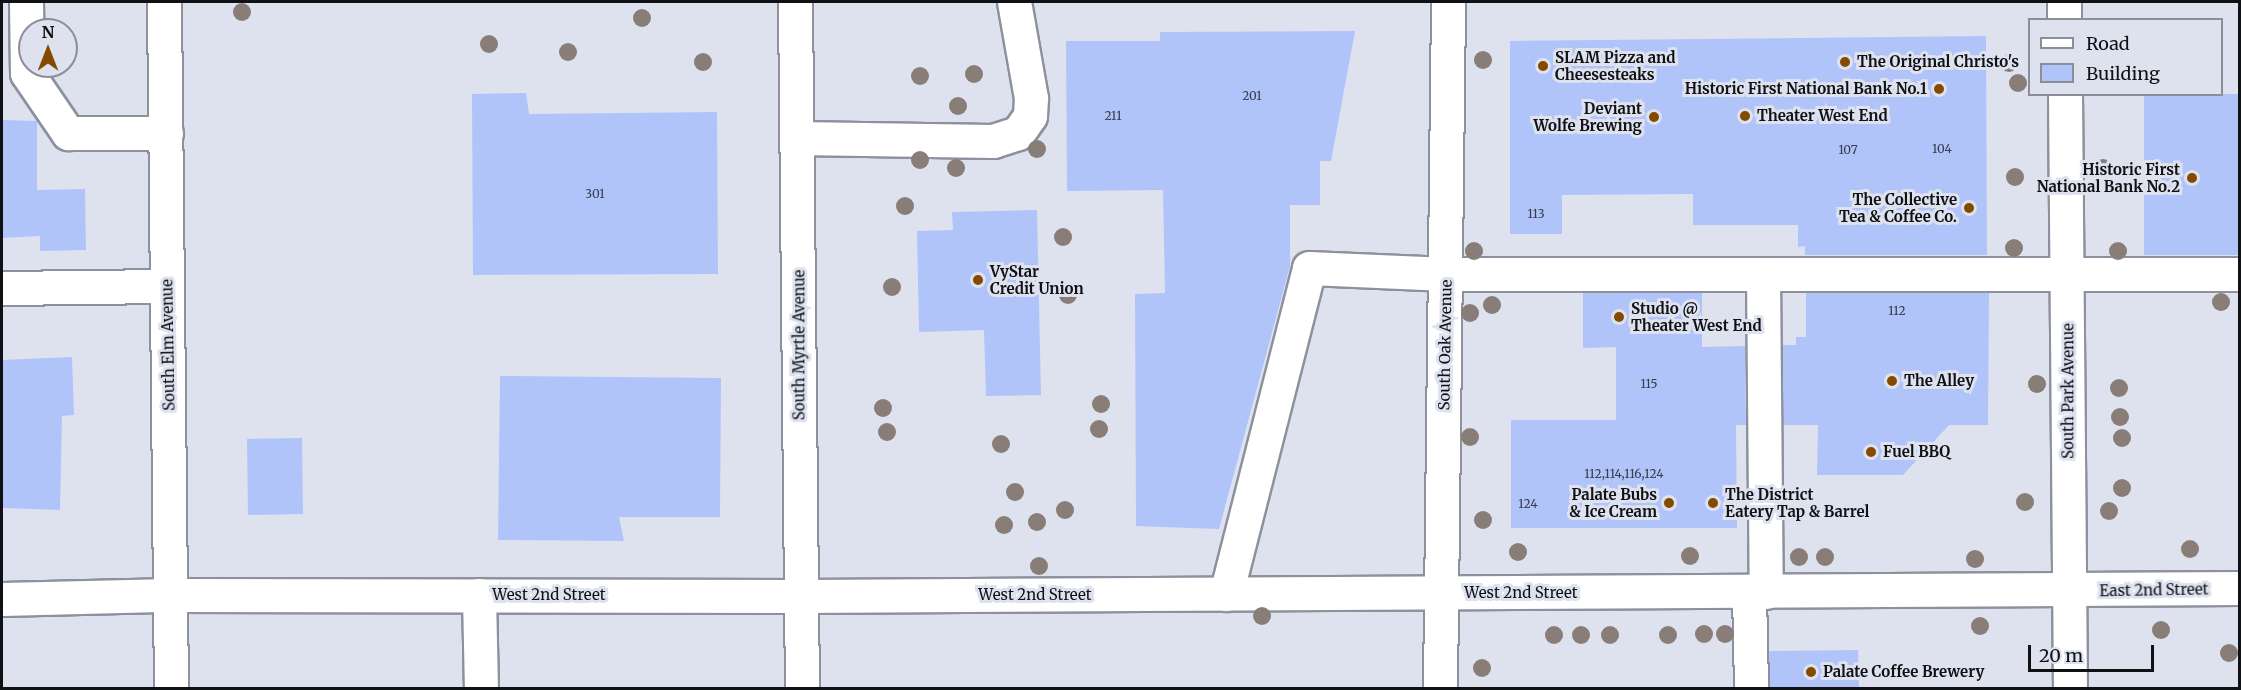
<!DOCTYPE html>
<style>
body{margin:0}
#map{position:relative;width:2241px;height:690px;overflow:hidden;background:#dee2ef;font-family:Merriweather,serif}
div>[style]{position:absolute}
.building>*{inset:0;background:#b0c4f9}
.roads{filter:drop-shadow(2px 0 #8d919d) drop-shadow(-2px 0 #8d919d) drop-shadow(0 2px #8d919d) drop-shadow(0 -2px #8d919d)}
.minor>*{height:33px;margin:-16.5px;padding:0 16.5px;transform-origin:16.5px;border-radius:16.5px;background:#fff}
.trees>*{width:18px;height:18px;margin:-9px;border-radius:50%;background:#897d77}
.dots>*{width:16px;height:16px;translate:-50% -50%;box-sizing:border-box;border:3px solid #dee2ef;border-radius:50%}
span{translate:-50% -50%;white-space:nowrap;text-align:center;line-height:1.15;-webkit-text-stroke:6px #dee2ef;paint-order:stroke}
.number-label{font-size:12px;color:#373e4e}
.number-label span{-webkit-text-stroke-width:0}
.poi-label{font-size:15px;color:#0f1115;font-weight:700}
.left{translate:0 -50%;text-align:left}
.right{translate:-100% -50%;text-align:right}
.street-label{font-size:15px;color:#0f1115}
.frame{position:absolute;inset:0;border:3px solid #0f1115;pointer-events:none}
.legend{position:absolute;left:2028px;top:18px;width:195px;height:78px;box-sizing:border-box;background:#dee2ef;border:2px solid #8b8e98;margin:0;padding:8px 10px;list-style:none;font-size:18px;color:#0f1115}
.legend li{display:flex;align-items:center;gap:12px;height:30px}
.legend b{width:30px;border:2px solid #8b8e98}
.north{position:absolute;left:18px;top:18px;width:60px;height:60px;box-sizing:border-box;background:#dee2ef;border:2px solid #8b8e98;border-radius:50%;rotate:0deg;font-size:16px;font-weight:700;line-height:24px;text-align:center;color:#0f1115}
.north::after{content:'';display:block;margin:auto;width:21px;height:27px;background:#844a00;clip-path:polygon(50% 0,100% 100%,50% 72%,0 100%)}
.scale{position:absolute;left:2028px;top:645px;width:126px;height:27px;box-sizing:border-box;border:3px solid #0f1115;border-top:0;padding-left:8px;font-size:18px;line-height:21px;white-space:nowrap;color:#0f1115;-webkit-text-stroke:4px #dee2ef;paint-order:stroke}
</style>
<div id="map">
<div class="building">
<i style="clip-path:polygon(1355px 31px,1331px 161px,1320px 161px,1320px 205px,1290px 205px,1290px 266px,1219px 529px,1136px 526px,1135px 294px,1165px 293px,1163px 190px,1067px 191px,1066px 41px,1160px 41px,1160px 32px)"></i>
<i style="clip-path:polygon(1986px 36px,1987px 255px,1805px 255px,1805px 246px,1798px 247px,1798px 225px,1693px 225px,1693px 194px,1562px 195px,1562px 234px,1510px 234px,1510px 41px)"></i>
<i style="clip-path:polygon(526px 93px,529px 114px,717px 112px,718px 274px,473px 275px,472px 94px)"></i>
<i style="clip-path:polygon(2144px 94px,2240px 94px,2240px 255px,2144px 255px)"></i>
<i style="clip-path:polygon(2px 120px,37px 121px,37px 190px,85px 189px,86px 250px,40px 251px,40px 236px,2px 238px)"></i>
<i style="clip-path:polygon(1037px 210px,1041px 395px,986px 396px,984px 330px,919px 332px,917px 231px,953px 230px,952px 212px)"></i>
<i style="clip-path:polygon(1583px 293px,1702px 293px,1702px 347px,1745px 346px,1746px 425px,1736px 425px,1737px 528px,1511px 528px,1511px 420px,1616px 420px,1616px 347px,1583px 348px)"></i>
<i style="clip-path:polygon(1806px 293px,1989px 293px,1988px 425px,1949px 425px,1903px 475px,1817px 475px,1818px 425px,1783px 425px,1782px 345px,1796px 345px,1796px 337px,1806px 337px)"></i>
<i style="clip-path:polygon(72px 357px,74px 415px,62px 416px,60px 510px,2px 508px,2px 360px)"></i>
<i style="clip-path:polygon(500px 376px,721px 378px,720px 517px,619px 517px,624px 541px,498px 540px)"></i>
<i style="clip-path:polygon(302px 438px,303px 514px,248px 515px,247px 439px)"></i>
<i style="clip-path:polygon(1858px 650px,1859px 688px,1770px 688px,1769px 651px)"></i>
</div>
<div class="roads">
<div class="minor">
<i style="left:26px;top:2px;width:71px;rotate:89.2deg"></i>
<i style="left:27px;top:73px;width:73px;rotate:55.7deg"></i>
<i style="left:68px;top:133px;width:98px"></i>
<i style="left:164px;top:2px;width:686px;rotate:89.42deg"></i>
<i style="left:795px;top:2px;width:686px;rotate:89.42deg"></i>
<i style="left:2064px;top:2px;width:18px;rotate:90deg"></i>
<i style="left:2065px;top:94px;width:594px;rotate:89.52deg"></i>
<i style="left:798px;top:138px;width:195px;rotate:0.9deg"></i>
<i style="left:993px;top:141px;width:26px;rotate:-18deg"></i>
<i style="left:1018px;top:133px;width:21px;rotate:-55deg"></i>
<i style="left:1030px;top:116px;width:18px;rotate:-87deg"></i>
<i style="left:1031px;top:98px;width:97px;rotate:-100deg"></i>
<i style="left:1763px;top:274px;width:477px"></i>
<i style="left:2px;top:288px;width:165px;rotate:-0.7deg"></i>
<i style="left:1749px;top:592px;width:96px;rotate:88.8deg"></i>
<i style="left:1226px;top:594px;width:336px;rotate:-75.7deg"></i>
<i style="left:1309px;top:268px;width:138px;rotate:2.5deg"></i>
<i style="left:1447px;top:274px;width:316px"></i>
<i style="left:1763px;top:274px;width:318px;rotate:89.5deg"></i>
<i style="left:479px;top:595px;width:93px;rotate:88.8deg"></i>
<i style="left:2px;top:599px;width:169px;rotate:-1.4deg"></i>
<i style="left:171px;top:595px;width:630px;rotate:0.09deg"></i>
<i style="left:801px;top:596px;width:1439px;rotate:-0.32deg"></i>
<i style="left:1440px;top:688px;width:686px;rotate:-89.33deg"></i>
</div>
</div>
<div class="trees">
<i style="left:242px;top:12px"></i>
<i style="left:642px;top:18px"></i>
<i style="left:489px;top:44px"></i>
<i style="left:568px;top:52px"></i>
<i style="left:1483px;top:60px"></i>
<i style="left:703px;top:62px"></i>
<i style="left:2009px;top:63px"></i>
<i style="left:974px;top:74px"></i>
<i style="left:920px;top:76px"></i>
<i style="left:2018px;top:83px"></i>
<i style="left:958px;top:106px"></i>
<i style="left:1037px;top:149px"></i>
<i style="left:920px;top:160px"></i>
<i style="left:956px;top:168px"></i>
<i style="left:2103px;top:168px"></i>
<i style="left:2015px;top:177px"></i>
<i style="left:905px;top:206px"></i>
<i style="left:1063px;top:237px"></i>
<i style="left:2014px;top:248px"></i>
<i style="left:1474px;top:251px"></i>
<i style="left:2118px;top:251px"></i>
<i style="left:892px;top:287px"></i>
<i style="left:1068px;top:295px"></i>
<i style="left:2221px;top:302px"></i>
<i style="left:1492px;top:305px"></i>
<i style="left:1470px;top:313px"></i>
<i style="left:2037px;top:384px"></i>
<i style="left:2119px;top:388px"></i>
<i style="left:1101px;top:404px"></i>
<i style="left:883px;top:408px"></i>
<i style="left:2120px;top:417px"></i>
<i style="left:1099px;top:429px"></i>
<i style="left:887px;top:432px"></i>
<i style="left:1470px;top:437px"></i>
<i style="left:2122px;top:438px"></i>
<i style="left:1001px;top:444px"></i>
<i style="left:2122px;top:488px"></i>
<i style="left:1015px;top:492px"></i>
<i style="left:2025px;top:502px"></i>
<i style="left:1065px;top:510px"></i>
<i style="left:2109px;top:511px"></i>
<i style="left:1483px;top:520px"></i>
<i style="left:1037px;top:522px"></i>
<i style="left:1004px;top:525px"></i>
<i style="left:2190px;top:549px"></i>
<i style="left:1518px;top:552px"></i>
<i style="left:1690px;top:556px"></i>
<i style="left:1799px;top:557px"></i>
<i style="left:1825px;top:557px"></i>
<i style="left:1975px;top:559px"></i>
<i style="left:1039px;top:566px"></i>
<i style="left:1262px;top:616px"></i>
<i style="left:1980px;top:626px"></i>
<i style="left:2161px;top:630px"></i>
<i style="left:1704px;top:634px"></i>
<i style="left:1725px;top:634px"></i>
<i style="left:1554px;top:635px"></i>
<i style="left:1581px;top:635px"></i>
<i style="left:1610px;top:635px"></i>
<i style="left:1668px;top:635px"></i>
<i style="left:2229px;top:653px"></i>
<i style="left:1482px;top:668px"></i>
</div>
<div class="dots">
<i style="left:1845px;top:62px;background:#844a00"></i>
<i style="left:1543px;top:66px;background:#844a00"></i>
<i style="left:1939px;top:89px;background:#844a00"></i>
<i style="left:1745px;top:116px;background:#844a00"></i>
<i style="left:1654px;top:117px;background:#844a00"></i>
<i style="left:2192px;top:178px;background:#844a00"></i>
<i style="left:1969px;top:208px;background:#844a00"></i>
<i style="left:978px;top:280px;background:#844a00"></i>
<i style="left:1619px;top:317px;background:#844a00"></i>
<i style="left:1892px;top:381px;background:#844a00"></i>
<i style="left:1871px;top:452px;background:#844a00"></i>
<i style="left:1669px;top:503px;background:#844a00"></i>
<i style="left:1713px;top:503px;background:#844a00"></i>
<i style="left:1811px;top:672px;background:#844a00"></i>
</div>
<div class="number-label">
<span style="left:1252px;top:96px">201</span>
<span style="left:1113px;top:116px">211</span>
<span style="left:1942px;top:149px">104</span>
<span style="left:1848px;top:150px">107</span>
<span style="left:595px;top:194px">301</span>
<span style="left:1536px;top:214px">113</span>
<span style="left:1897px;top:311px">112</span>
<span style="left:1649px;top:384px">115</span>
<span style="left:1624px;top:474px">112,114,116,124</span>
<span style="left:1528px;top:504px">124</span>
</div>
<div class="poi-label">
<span class="left" style="left:1555px;top:66px">SLAM Pizza and<br>Cheesesteaks</span>
<span class="left" style="left:1857px;top:62px">The Original Christo's</span>
<span class="right" style="left:1927px;top:89px">Historic First National Bank No.1</span>
<span class="right" style="left:1642px;top:117px">Deviant<br>Wolfe Brewing</span>
<span class="left" style="left:1757px;top:116px">Theater West End</span>
<span class="right" style="left:2180px;top:178px">Historic First<br>National Bank No.2</span>
<span class="right" style="left:1957px;top:208px">The Collective<br>Tea &amp; Coffee Co.</span>
<span class="left" style="left:990px;top:280px">VyStar<br>Credit Union</span>
<span class="left" style="left:1631px;top:317px">Studio @<br>Theater West End</span>
<span class="left" style="left:1904px;top:381px">The Alley</span>
<span class="left" style="left:1883px;top:452px">Fuel BBQ</span>
<span class="right" style="left:1657px;top:503px">Palate Bubs<br>&amp; Ice Cream</span>
<span class="left" style="left:1725px;top:503px">The District<br>Eatery Tap &amp; Barrel</span>
<span class="left" style="left:1823px;top:672px">Palate Coffee Brewery</span>
</div>
<div class="street-label">
<span style="left:168px;top:345px;rotate:-91deg">South Elm Avenue</span>
<span style="left:799px;top:345px;rotate:-90deg">South Myrtle Avenue</span>
<span style="left:1445px;top:345px;rotate:-89deg">South Oak Avenue</span>
<span style="left:2068px;top:391px;rotate:-90deg">South Park Avenue</span>
<span style="left:2154px;top:590px;rotate:-1deg">East 2nd Street</span>
<span style="left:1521px;top:593px">West 2nd Street</span>
<span style="left:549px;top:595px">West 2nd Street</span>
<span style="left:1035px;top:595px">West 2nd Street</span>
</div>
<div class="frame"></div>
<ul class="legend">
<li><b style="height:8px;background:#fff"></b>Road</li>
<li><b style="height:16px;background:#b0c4f9"></b>Building</li>
</ul>
<div class="north">N</div>
<div class="scale">20 m</div>
</div>
